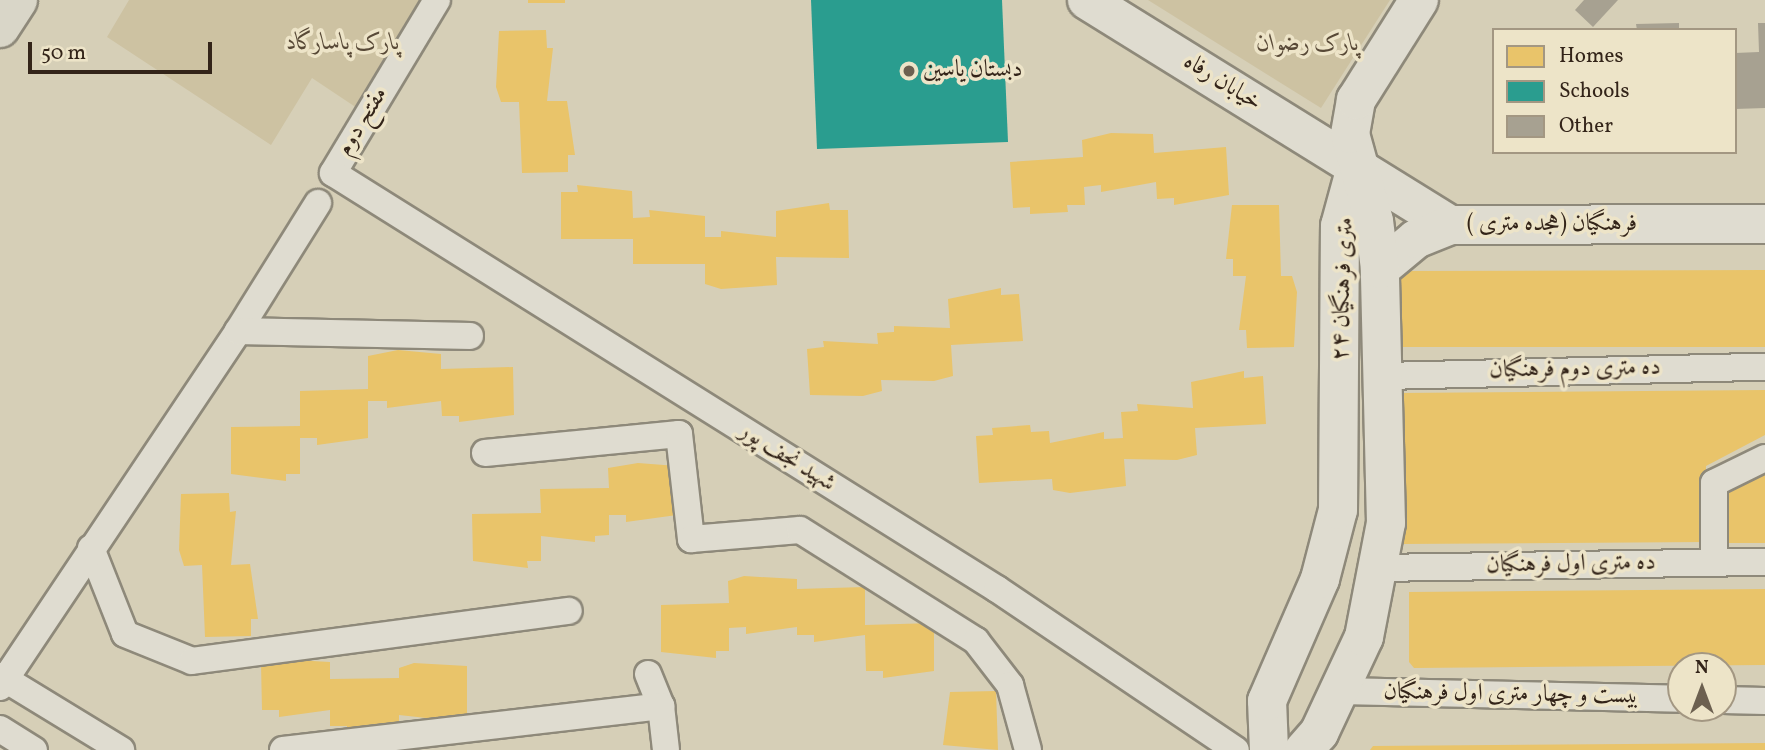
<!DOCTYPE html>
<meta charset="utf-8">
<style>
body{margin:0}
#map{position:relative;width:1765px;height:750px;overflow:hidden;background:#d6cfb7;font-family:Vollkorn,Amiri,serif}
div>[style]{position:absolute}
.green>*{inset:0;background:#cdc2a2}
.homes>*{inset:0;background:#e9c46a}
.schools>*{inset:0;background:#2a9d8f}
.building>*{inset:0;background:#a7a191}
.roads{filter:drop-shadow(2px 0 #8e897a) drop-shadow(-2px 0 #8e897a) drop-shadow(0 2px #8e897a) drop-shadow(0 -2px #8e897a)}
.street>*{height:26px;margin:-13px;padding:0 13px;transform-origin:13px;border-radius:13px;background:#dfdcd0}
.secondary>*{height:38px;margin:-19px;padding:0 19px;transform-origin:19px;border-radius:19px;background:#dfdcd0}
.primary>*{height:38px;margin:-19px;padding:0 19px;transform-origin:19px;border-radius:19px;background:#d9d6c8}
.dots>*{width:19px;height:19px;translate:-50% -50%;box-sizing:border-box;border:4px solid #ede4c8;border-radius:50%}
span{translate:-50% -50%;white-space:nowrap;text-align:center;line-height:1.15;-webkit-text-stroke:7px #ede4c8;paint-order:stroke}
.park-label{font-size:24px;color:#584937;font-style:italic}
.poi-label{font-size:24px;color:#332419}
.left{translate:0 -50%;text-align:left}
.street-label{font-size:24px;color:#332419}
.legend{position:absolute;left:1492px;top:28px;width:245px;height:126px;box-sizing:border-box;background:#ede4c8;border:2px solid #a39782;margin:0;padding:9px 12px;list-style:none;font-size:21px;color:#332419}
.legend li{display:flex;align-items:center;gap:14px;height:35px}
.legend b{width:35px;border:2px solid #a39782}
.north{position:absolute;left:1667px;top:652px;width:70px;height:70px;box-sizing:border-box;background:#ede4c8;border:2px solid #a39782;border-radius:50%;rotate:0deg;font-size:19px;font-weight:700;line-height:28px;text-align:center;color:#332419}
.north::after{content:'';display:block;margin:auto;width:24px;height:32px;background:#6c6050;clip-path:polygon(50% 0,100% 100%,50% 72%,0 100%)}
.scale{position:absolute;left:28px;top:42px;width:184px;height:32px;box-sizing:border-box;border:4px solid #332419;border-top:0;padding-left:9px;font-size:21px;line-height:24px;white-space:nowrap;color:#332419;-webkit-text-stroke:5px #ede4c8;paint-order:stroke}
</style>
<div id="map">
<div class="green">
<i style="clip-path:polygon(129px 0,421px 0,357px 108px,312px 78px,271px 145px,107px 37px)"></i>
<i style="clip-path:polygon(1148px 0,1390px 0,1321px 108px)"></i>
</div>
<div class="homes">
<i style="clip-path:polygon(528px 0,565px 0,565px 3px,528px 3px)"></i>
<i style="clip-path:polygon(546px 30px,547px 48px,553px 48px,547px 101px,567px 101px,575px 155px,568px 155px,568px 172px,522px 173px,519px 102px,501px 102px,496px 87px,499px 31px)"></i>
<i style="clip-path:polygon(1111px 133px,1153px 134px,1154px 153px,1226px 147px,1229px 195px,1174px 205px,1174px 198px,1157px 199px,1156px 182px,1101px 192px,1101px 185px,1084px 187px,1085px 205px,1067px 205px,1068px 212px,1030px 214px,1030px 207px,1013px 208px,1010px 162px,1083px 157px,1082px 140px)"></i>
<i style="clip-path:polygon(577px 185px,632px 191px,633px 218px,650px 217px,649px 210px,705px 216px,705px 237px,721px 237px,721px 231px,776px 237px,776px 211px,829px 203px,830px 210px,848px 210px,849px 258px,776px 257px,777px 285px,721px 289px,705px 284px,705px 264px,633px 264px,633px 239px,561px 239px,561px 192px,578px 192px)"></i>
<i style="clip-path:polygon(1232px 205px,1279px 205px,1281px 276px,1292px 276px,1297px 292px,1294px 347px,1247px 348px,1246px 330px,1239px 330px,1246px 276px,1233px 276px,1233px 259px,1226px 259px)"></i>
<i style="clip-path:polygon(1765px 270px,1765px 347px,1397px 347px,1397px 271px)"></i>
<i style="clip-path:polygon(1001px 288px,1001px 295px,1019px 294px,1023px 341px,951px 345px,953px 376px,934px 381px,881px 380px,882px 391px,863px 396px,810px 395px,807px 349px,824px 347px,823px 341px,878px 344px,877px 333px,894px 332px,894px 326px,950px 328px,948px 299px)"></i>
<i style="clip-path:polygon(398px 350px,441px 354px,441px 369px,513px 367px,514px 415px,459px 422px,459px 416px,442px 416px,441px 401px,387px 408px,387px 401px,368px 401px,368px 438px,317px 445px,317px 438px,300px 438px,300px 474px,286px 474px,286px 481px,231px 474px,231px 427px,300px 426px,300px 391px,368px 389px,368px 356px)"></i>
<i style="clip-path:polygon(1244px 371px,1244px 378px,1263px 376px,1266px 424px,1195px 428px,1197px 455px,1177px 460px,1124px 459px,1126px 486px,1070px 493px,1053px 490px,1052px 479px,979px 483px,976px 436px,993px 435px,992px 428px,1030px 425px,1031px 432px,1049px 431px,1050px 443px,1104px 432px,1104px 439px,1123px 438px,1121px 412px,1138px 411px,1137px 404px,1193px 408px,1191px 382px)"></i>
<i style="clip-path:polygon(1765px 390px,1765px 435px,1706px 466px,1706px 542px,1399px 544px,1398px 393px)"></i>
<i style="clip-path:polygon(638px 463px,677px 466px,677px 515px,626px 522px,626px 515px,609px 515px,609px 535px,595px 536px,595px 542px,541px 536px,541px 561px,527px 561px,528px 568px,473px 561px,472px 514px,541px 513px,540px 489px,609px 488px,608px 468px)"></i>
<i style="clip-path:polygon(1765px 465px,1765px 543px,1727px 543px,1727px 485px)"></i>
<i style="clip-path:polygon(229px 493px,230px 512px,236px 511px,231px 565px,250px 564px,258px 619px,251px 619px,251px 636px,205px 637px,202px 565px,184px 566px,179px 550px,181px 494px)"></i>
<i style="clip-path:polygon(744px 576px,797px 579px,797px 589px,865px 587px,865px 625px,934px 623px,934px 671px,883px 678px,883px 671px,866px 671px,865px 635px,814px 642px,814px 635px,797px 635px,797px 627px,746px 634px,746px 627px,729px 628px,729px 651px,716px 651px,716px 658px,661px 652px,661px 605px,729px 603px,728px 581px)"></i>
<i style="clip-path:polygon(1765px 589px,1765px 665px,1414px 668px,1409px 662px,1409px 592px)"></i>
<i style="clip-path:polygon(277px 659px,330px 662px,330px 679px,399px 678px,399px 668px,414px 663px,467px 666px,467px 714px,454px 715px,454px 721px,399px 715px,399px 726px,347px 733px,347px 726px,330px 726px,330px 710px,279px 717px,279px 710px,262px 710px,261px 664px)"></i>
<i style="clip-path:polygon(996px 691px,998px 750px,943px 745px,950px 692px)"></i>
<i style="clip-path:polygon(1765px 743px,1765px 750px,1370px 750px,1373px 746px)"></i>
</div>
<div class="schools">
<i style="clip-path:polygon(811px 0,1002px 0,1008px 142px,817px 149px)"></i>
</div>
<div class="building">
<i style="clip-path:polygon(1584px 0,1618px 0,1593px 27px,1575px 10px)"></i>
<i style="clip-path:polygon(1679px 23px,1679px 30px,1637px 30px,1636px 24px)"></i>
<i style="clip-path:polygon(1758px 23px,1765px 23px,1765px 108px,1735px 109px,1735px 53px,1759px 52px)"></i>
</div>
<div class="roads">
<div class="street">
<i style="left:437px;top:0;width:202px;rotate:121deg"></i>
<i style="left:333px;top:173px;width:784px;rotate:32.07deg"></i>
<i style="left:997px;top:589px;width:288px;rotate:34deg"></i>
<i style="left:238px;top:331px;width:151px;rotate:-58deg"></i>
<i style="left:1384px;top:376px;width:381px;rotate:-1.4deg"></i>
<i style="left:485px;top:453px;width:195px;rotate:-5.6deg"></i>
<i style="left:679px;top:434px;width:106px;rotate:83.5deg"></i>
<i style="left:691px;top:539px;width:109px;rotate:-4.7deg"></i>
<i style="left:800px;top:530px;width:208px;rotate:32.2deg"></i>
<i style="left:976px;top:641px;width:56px;rotate:52.3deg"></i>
<i style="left:1010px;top:685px;width:67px;rotate:74.5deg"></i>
<i style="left:91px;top:548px;width:92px;rotate:68.4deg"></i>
<i style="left:125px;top:634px;width:72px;rotate:21.9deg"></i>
<i style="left:192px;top:661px;width:380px;rotate:-7.6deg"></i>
<i style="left:1714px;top:563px;width:80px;rotate:-90deg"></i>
<i style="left:1714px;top:483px;width:57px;rotate:-26.1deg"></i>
<i style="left:1377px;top:568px;width:388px;rotate:-0.9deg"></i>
<i style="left:648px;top:674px;width:35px;rotate:68deg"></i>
<i style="left:661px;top:706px;width:44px;rotate:83.5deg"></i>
<i style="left:0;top:676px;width:142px;rotate:31.4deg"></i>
<i style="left:0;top:687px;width:428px;rotate:-56.2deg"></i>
<i style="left:238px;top:331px;width:232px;rotate:1.2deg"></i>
<i style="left:1341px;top:691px;width:340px;rotate:1.3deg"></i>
<i style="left:1723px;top:700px;width:42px;rotate:1.4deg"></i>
<i style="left:0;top:729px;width:40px;rotate:32deg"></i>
<i style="left:283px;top:750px;width:381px;rotate:-6.6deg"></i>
</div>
<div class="secondary">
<i style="left:1087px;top:0;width:427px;rotate:31.8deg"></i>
<i style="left:1450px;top:225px;width:315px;rotate:-0.2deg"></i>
<i style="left:1380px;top:269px;width:47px;rotate:-39.8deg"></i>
<i style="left:1416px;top:239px;width:37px;rotate:-22deg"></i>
<i style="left:1269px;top:750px;width:49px;rotate:-92.3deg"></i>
<i style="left:1267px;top:701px;width:133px;rotate:-66.5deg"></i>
<i style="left:1320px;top:579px;width:71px;rotate:-75.4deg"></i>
<i style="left:1338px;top:510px;width:284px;rotate:-89.6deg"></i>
<i style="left:1340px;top:226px;width:61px;rotate:-74.8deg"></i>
<i style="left:1304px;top:750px;width:23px;rotate:-49deg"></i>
<i style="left:1319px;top:733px;width:106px;rotate:-64.9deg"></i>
<i style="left:1364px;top:637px;width:116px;rotate:-79.1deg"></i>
<i style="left:1386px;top:523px;width:254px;rotate:-91.4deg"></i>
<i style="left:1380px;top:269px;width:48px;rotate:-97.1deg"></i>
<i style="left:1374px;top:221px;width:90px;rotate:-105.4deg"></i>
<i style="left:1350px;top:134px;width:35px;rotate:-80deg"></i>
<i style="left:1356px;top:100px;width:118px;rotate:-57.8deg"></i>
</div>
<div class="primary">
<i style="left:0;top:28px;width:33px;rotate:-57deg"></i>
</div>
</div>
<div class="dots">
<i style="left:909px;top:71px;background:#6c6050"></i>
</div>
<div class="park-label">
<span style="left:343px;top:44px">پارک پاسارگاد</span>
<span style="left:1308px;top:45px">پارک رضوان</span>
</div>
<div class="poi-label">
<span class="left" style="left:923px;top:71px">دبستان یاسین</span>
</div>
<div class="street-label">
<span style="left:1222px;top:83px;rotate:32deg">خیابان رفاه</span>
<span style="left:363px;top:122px;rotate:-59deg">مفتح دوم</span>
<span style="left:1552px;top:225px">فرهنگیان (هجده متری )</span>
<span style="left:1344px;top:289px;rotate:-88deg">۲۴ متری فرهنگیان</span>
<span style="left:1575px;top:370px;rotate:-1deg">ده متری دوم فرهنگیان</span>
<span style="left:787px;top:458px;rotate:32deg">شهید نجف پور</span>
<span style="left:1571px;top:565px;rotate:-1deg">ده متری اول فرهنگیان</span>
<span style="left:1511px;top:695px;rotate:1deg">بیست و چهار متری اول فرهنگیان</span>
</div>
<ul class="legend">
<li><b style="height:19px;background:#e9c46a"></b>Homes</li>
<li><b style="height:19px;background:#2a9d8f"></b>Schools</li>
<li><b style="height:19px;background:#a7a191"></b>Other</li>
</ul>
<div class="north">N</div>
<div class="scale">50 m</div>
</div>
